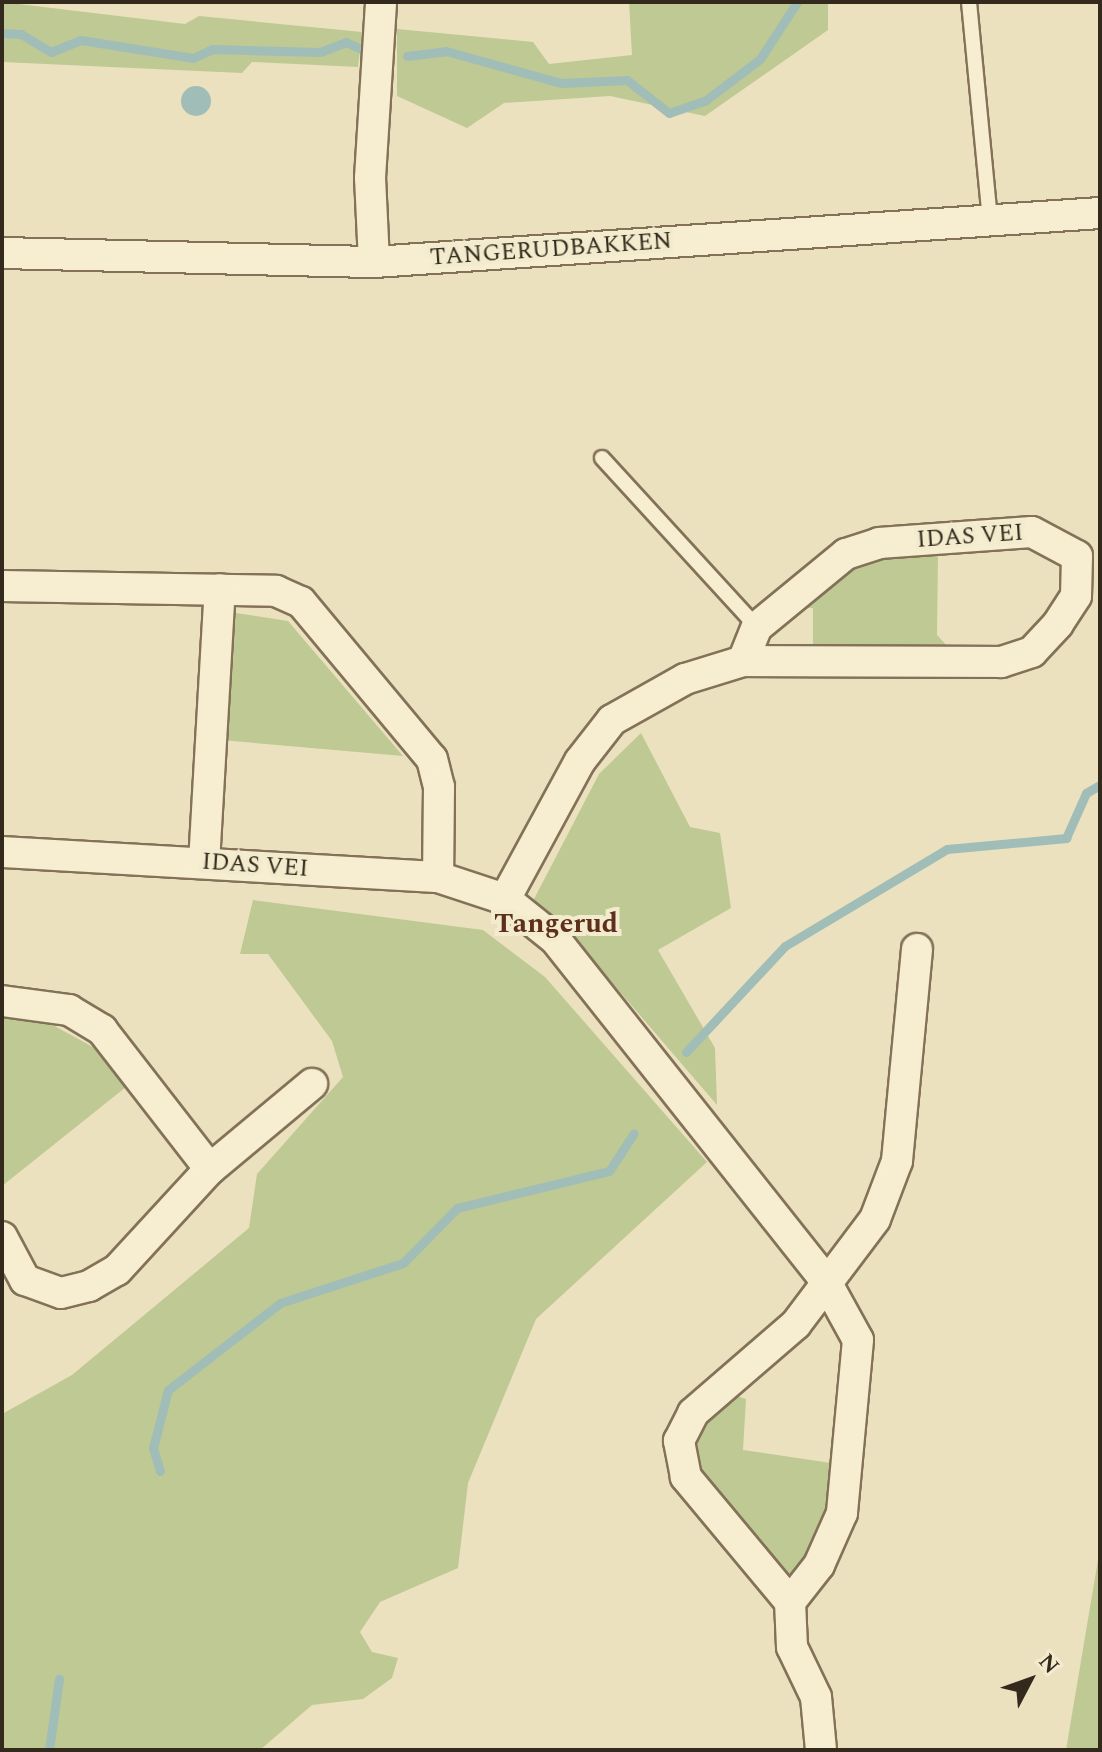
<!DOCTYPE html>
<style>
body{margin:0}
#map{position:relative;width:1102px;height:1752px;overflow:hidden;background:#ebe1be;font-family:Spectral,serif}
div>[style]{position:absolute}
.green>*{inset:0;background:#bfc993}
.water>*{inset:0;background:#a1bdb7}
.round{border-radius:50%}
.stream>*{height:9px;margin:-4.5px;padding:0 4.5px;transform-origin:4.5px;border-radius:4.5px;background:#a1bdb7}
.roads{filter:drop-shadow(2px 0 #837258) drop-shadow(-2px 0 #837258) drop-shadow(0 2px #837258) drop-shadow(0 -2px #837258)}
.service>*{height:14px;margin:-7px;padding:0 7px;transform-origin:7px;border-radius:7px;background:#f7eed1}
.minor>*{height:30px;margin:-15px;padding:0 15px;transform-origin:15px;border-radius:15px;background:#f7eed1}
span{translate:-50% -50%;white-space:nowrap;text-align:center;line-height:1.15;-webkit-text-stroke:8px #f3ebcd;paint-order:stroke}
.street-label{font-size:24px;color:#33291c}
.quarter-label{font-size:28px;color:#5e2f1d;font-weight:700}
.frame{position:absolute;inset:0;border:4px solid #33291c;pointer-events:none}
.north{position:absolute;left:990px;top:1640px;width:80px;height:80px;-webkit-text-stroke:6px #f3ebcd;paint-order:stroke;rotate:49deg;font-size:22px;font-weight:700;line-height:32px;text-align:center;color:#33291c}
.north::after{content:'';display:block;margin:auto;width:28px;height:36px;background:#33291c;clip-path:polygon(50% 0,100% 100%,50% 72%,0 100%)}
</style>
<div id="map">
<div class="green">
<i style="clip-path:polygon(2px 2px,185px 24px,199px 16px,362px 32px,358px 67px,252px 62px,242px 73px,2px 62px)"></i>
<i style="clip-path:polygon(629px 2px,828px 2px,828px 30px,705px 116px,610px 96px,504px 103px,467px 128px,397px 96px,397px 29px,533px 42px,549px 64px,632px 55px)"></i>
<i style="clip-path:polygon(938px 554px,937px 635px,948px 647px,813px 649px,813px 608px,794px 608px,862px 555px)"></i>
<i style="clip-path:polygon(229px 612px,288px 621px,403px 756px,221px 740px)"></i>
<i style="clip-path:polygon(641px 733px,690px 827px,720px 833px,731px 908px,658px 950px,715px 1048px,717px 1105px,560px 922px,533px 901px,599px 774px)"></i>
<i style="clip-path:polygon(253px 900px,483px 930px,545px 977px,707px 1162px,536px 1319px,468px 1483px,458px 1568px,380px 1602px,360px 1632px,372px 1652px,398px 1658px,392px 1678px,363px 1699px,312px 1705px,260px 1750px,2px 1750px,2px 1414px,72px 1375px,249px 1228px,257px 1174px,343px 1077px,332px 1041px,268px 954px,240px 954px)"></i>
<i style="clip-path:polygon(2px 1017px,49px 1023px,93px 1047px,126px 1087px,2px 1186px)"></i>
<i style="clip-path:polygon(734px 1395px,746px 1399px,743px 1450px,831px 1463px,830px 1513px,812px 1558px,791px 1582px,704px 1486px,692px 1456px,700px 1426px)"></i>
<i style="clip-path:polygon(1100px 1548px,1100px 1750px,1066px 1750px)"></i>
</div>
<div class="water">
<i class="round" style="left:181px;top:86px;width:30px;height:30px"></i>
</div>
<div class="stream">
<i style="left:2px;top:33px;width:19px;rotate:3deg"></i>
<i style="left:21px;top:34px;width:35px;rotate:31deg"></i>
<i style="left:51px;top:52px;width:32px;rotate:-22deg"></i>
<i style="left:81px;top:40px;width:113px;rotate:9.1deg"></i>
<i style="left:193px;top:58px;width:21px;rotate:-25deg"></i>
<i style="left:212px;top:49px;width:108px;rotate:1.6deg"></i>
<i style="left:320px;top:52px;width:28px;rotate:-21deg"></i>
<i style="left:346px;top:42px;width:19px;rotate:25deg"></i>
<i style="left:407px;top:56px;width:39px;rotate:-7deg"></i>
<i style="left:446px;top:51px;width:119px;rotate:15.5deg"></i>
<i style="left:561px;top:83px;width:66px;rotate:-2.6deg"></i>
<i style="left:627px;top:80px;width:53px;rotate:38.2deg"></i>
<i style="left:669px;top:113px;width:39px;rotate:-19deg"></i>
<i style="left:706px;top:100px;width:68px;rotate:-37.2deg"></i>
<i style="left:760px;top:59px;width:68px;rotate:-57deg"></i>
<i style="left:686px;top:1052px;width:145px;rotate:-47deg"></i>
<i style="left:785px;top:946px;width:189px;rotate:-30.9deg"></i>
<i style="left:947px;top:849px;width:120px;rotate:-5.3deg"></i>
<i style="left:1066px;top:838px;width:49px;rotate:-66deg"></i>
<i style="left:1086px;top:793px;width:16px;rotate:-30deg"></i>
<i style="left:160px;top:1471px;width:24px;rotate:-107deg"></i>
<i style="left:153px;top:1448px;width:60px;rotate:-75.5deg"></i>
<i style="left:168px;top:1390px;width:142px;rotate:-37.8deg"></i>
<i style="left:280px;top:1303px;width:129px;rotate:-18deg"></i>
<i style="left:403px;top:1263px;width:77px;rotate:-45.5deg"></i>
<i style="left:457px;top:1208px;width:156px;rotate:-13.7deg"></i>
<i style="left:609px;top:1171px;width:45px;rotate:-56.7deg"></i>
<i style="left:49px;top:1750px;width:72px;rotate:-82deg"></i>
</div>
<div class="roads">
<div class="service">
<i style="left:969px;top:2px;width:220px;rotate:84.5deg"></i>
<i style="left:602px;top:458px;width:229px;rotate:47.5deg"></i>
</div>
<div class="minor">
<i style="left:2px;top:253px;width:372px;rotate:1.4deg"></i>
<i style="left:374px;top:262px;width:728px;rotate:-3.86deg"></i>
<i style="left:374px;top:262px;width:84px;rotate:-92.7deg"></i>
<i style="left:370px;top:178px;width:176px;rotate:-86.4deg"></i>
<i style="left:2px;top:586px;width:274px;rotate:1deg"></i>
<i style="left:276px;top:591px;width:27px;rotate:24deg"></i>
<i style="left:301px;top:602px;width:204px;rotate:50.2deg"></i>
<i style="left:432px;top:759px;width:29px;rotate:76deg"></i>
<i style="left:439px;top:787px;width:90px;rotate:90.6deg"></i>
<i style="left:2px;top:852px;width:437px;rotate:3.3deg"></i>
<i style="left:438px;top:877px;width:71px;rotate:18.2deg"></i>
<i style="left:505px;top:899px;width:64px;rotate:38.7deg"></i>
<i style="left:555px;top:939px;width:435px;rotate:51.6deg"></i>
<i style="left:825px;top:1280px;width:68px;rotate:61.2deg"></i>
<i style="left:858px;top:1340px;width:174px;rotate:95.3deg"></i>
<i style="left:842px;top:1513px;width:57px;rotate:113.9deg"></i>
<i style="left:819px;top:1565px;width:47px;rotate:128.1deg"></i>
<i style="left:204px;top:863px;width:274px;rotate:-86.7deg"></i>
<i style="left:505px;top:899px;width:157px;rotate:-61.5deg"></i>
<i style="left:580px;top:761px;width:52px;rotate:-52deg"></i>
<i style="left:612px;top:720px;width:84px;rotate:-29.3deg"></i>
<i style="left:685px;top:679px;width:61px;rotate:-17.2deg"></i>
<i style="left:743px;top:661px;width:37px;rotate:-68deg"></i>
<i style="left:757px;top:627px;width:115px;rotate:-39.4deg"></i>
<i style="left:846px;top:554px;width:35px;rotate:-18deg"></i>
<i style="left:879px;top:543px;width:153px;rotate:-4.1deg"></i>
<i style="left:1032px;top:532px;width:51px;rotate:28.1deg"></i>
<i style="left:1077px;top:556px;width:40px;rotate:91.4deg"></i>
<i style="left:1076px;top:596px;width:33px;rotate:123deg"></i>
<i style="left:1058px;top:624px;width:38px;rotate:133deg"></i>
<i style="left:1032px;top:652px;width:33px;rotate:162deg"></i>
<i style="left:1001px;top:662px;width:258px;rotate:-179.8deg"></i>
<i style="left:2px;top:1001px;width:68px;rotate:7.7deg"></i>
<i style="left:69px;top:1010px;width:39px;rotate:31deg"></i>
<i style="left:102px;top:1030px;width:176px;rotate:52.2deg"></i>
<i style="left:2px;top:1237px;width:49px;rotate:61.9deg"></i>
<i style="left:25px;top:1280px;width:38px;rotate:20deg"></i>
<i style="left:61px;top:1293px;width:29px;rotate:-14deg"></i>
<i style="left:89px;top:1286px;width:32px;rotate:-30deg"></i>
<i style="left:117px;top:1270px;width:137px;rotate:-47.4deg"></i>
<i style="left:210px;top:1169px;width:133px;rotate:-39.8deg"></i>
<i style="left:821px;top:1750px;width:53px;rotate:-95.4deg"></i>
<i style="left:816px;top:1697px;width:55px;rotate:-115.6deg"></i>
<i style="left:792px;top:1647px;width:45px;rotate:-92.5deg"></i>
<i style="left:790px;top:1602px;width:163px;rotate:-129.8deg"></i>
<i style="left:686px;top:1477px;width:37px;rotate:-101deg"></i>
<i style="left:679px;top:1441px;width:31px;rotate:-63deg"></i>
<i style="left:693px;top:1413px;width:136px;rotate:-40.8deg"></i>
<i style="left:796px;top:1324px;width:131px;rotate:-53deg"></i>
<i style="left:875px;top:1219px;width:62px;rotate:-69.2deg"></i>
<i style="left:897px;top:1161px;width:213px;rotate:-84.6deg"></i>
</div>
</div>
<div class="street-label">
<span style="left:551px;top:250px;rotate:-4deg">TANGERUDBAKKEN</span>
<span style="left:970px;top:537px;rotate:-4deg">IDAS VEI</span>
<span style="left:255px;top:866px;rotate:4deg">IDAS VEI</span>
</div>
<div class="quarter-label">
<span style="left:556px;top:924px">Tangerud</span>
</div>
<div class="frame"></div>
<div class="north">N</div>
</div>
